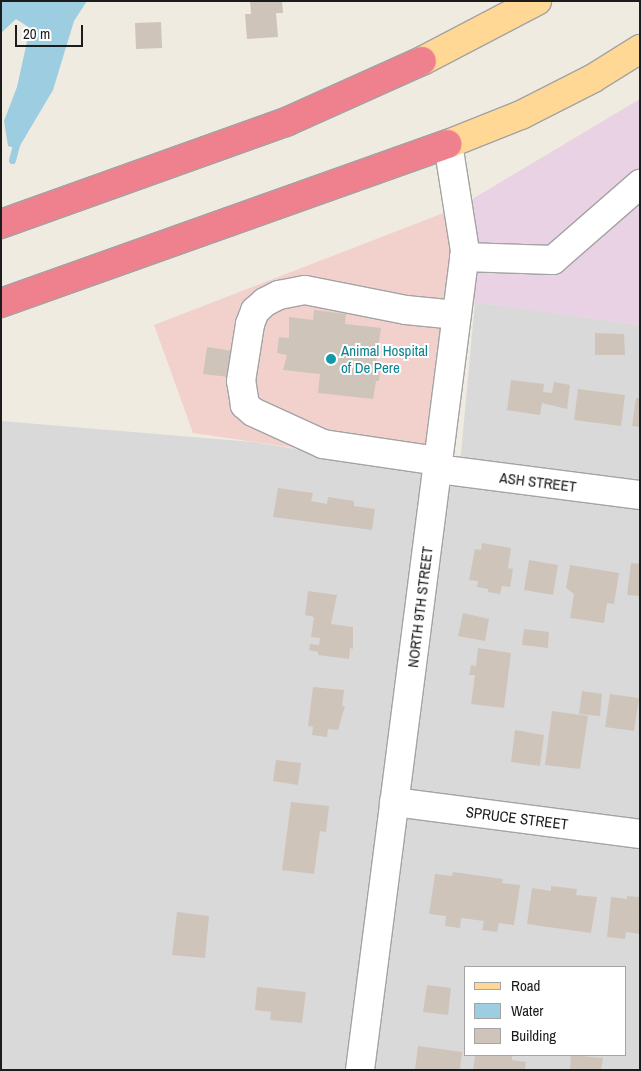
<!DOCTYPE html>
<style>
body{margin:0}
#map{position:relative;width:641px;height:1071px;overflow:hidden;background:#efebe0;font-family:"Archivo Narrow",sans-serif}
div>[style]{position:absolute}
.residential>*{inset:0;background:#dad9d9}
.commercial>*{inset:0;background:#f2d1cd}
.industrial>*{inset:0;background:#e9d2e3}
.water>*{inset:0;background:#9ccde1}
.stream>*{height:7px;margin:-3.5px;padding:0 3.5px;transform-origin:3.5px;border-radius:3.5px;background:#9ccde1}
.building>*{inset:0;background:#cfc4b9}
.roads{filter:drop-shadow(1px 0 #a3a3a3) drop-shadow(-1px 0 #a3a3a3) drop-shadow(0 1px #a3a3a3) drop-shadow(0 -1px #a3a3a3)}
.minor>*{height:28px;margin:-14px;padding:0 14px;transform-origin:14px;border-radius:14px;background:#fff}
.major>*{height:28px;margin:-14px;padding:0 14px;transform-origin:14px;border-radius:14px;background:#ffd895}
.highway>*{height:28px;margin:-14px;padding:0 14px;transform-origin:14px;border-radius:14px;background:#ef808e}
.dots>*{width:14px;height:14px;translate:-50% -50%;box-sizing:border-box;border:2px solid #fff;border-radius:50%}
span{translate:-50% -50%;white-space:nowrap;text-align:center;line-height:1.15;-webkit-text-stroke:4px #fff;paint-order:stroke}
.culture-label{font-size:15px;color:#0d838f}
.left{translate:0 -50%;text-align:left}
.street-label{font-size:15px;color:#1c1c1c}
.frame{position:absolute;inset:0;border:2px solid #1c1c1c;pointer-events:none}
.legend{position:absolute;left:464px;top:966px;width:162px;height:90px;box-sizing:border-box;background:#fff;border:1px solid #a4a4a4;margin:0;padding:6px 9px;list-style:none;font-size:15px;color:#1c1c1c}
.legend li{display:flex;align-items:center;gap:10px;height:25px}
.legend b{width:25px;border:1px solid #a4a4a4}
.scale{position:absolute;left:15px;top:25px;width:68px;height:22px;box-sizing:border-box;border:2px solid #1c1c1c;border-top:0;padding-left:6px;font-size:15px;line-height:18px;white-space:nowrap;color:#1c1c1c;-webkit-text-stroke:4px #fff;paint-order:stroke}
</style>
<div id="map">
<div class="residential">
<i style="clip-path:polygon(evenodd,475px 302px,640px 325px,640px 1070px,1px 1070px,1px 421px,253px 442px,459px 475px,475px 302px,465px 967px,625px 967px,625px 1055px,465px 1055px,465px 967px)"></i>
</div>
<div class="commercial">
<i style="clip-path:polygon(459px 207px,437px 469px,193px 433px,154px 325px)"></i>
</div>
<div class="industrial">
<i style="clip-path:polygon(640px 99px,640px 325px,459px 300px,459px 207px)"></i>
</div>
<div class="water">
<i style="clip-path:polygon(1px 1px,87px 1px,74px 21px,53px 90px,18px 149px,8px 146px,4px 121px,17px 87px,30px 28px,16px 19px,1px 33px)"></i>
</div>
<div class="stream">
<i style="left:12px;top:160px;width:20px;rotate:-75deg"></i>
</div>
<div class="building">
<i style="clip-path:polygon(250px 1px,282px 1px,283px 13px,276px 13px,278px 37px,247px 39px,245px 14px,251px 14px)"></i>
<i style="clip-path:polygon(161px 22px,162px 48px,136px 49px,135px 23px)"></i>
<i style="clip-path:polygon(314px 310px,346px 314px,345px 324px,381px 328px,375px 370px,380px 370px,379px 381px,376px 381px,373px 399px,318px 393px,320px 374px,283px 370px,287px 355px,277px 353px,279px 337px,289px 338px,289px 317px,313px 320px)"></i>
<i style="clip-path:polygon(595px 333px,624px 334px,625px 355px,595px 355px)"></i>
<i style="clip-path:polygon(207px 347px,233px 351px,229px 377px,203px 374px)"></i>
<i style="clip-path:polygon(511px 380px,544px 384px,543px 392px,552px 393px,554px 382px,570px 385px,567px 409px,542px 403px,540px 415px,507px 410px)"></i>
<i style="clip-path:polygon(578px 389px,625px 395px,621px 426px,574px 420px)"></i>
<i style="clip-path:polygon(636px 398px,640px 398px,640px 427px,632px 426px)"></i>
<i style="clip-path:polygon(278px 488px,313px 493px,311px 501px,327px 504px,328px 497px,354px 501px,354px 506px,375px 509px,372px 530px,273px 517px)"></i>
<i style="clip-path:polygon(482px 543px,511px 548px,508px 568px,513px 569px,510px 587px,502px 586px,500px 594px,488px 592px,488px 589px,477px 587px,478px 581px,469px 580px,475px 549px,481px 550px)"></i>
<i style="clip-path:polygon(529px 560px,558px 565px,553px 595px,524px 590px)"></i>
<i style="clip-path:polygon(631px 563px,640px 564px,640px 596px,627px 595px)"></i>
<i style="clip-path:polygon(570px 565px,619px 573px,614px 604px,607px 603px,604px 623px,570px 618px,574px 594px,566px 588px)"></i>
<i style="clip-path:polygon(308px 591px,337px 595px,331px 624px,353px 627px,353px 649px,350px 648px,349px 659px,318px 655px,318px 652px,309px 650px,310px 644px,319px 645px,320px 638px,311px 637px,314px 617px,305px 615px)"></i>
<i style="clip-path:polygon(463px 613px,489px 619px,485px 641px,458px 636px)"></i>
<i style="clip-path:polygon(524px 629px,549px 632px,548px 648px,522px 645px)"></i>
<i style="clip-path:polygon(478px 648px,511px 653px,504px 708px,471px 704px,475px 675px,469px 675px,471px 665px,476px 666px)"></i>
<i style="clip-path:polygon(313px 687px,344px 690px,342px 706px,345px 706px,338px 730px,328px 729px,327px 737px,312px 735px,313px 727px,308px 726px)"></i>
<i style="clip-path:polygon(582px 691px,602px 694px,600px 716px,579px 714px)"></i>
<i style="clip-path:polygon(610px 694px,639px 698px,634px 731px,605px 727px)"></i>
<i style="clip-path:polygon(552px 711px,588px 716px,580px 769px,545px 765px)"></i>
<i style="clip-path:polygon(515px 730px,544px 735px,540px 766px,511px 762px)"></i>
<i style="clip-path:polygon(276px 760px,301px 763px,298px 785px,273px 781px)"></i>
<i style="clip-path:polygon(291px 802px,329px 806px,326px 832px,320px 831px,314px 874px,282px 870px)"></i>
<i style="clip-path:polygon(453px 872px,503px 879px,502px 883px,520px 885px,514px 925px,499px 923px,497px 932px,482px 930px,484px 921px,461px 918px,460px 928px,445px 926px,446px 916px,429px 914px,435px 874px,452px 876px)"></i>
<i style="clip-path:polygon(551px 886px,577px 889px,576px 895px,597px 897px,591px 933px,527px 924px,532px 888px,551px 891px)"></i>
<i style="clip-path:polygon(627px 896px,640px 897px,640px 934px,626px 932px,625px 939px,607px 937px,611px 897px,627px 899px)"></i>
<i style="clip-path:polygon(177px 912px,209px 916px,205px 958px,172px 955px)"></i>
<i style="clip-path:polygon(427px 985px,451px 988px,448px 1015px,423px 1012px)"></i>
<i style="clip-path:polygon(257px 987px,306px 992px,302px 1023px,270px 1020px,271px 1012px,255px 1010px)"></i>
<i style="clip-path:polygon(418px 1046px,462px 1052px,460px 1070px,415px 1070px)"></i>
<i style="clip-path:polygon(475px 1055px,512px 1055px,512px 1060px,526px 1062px,525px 1070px,473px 1070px)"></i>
<i style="clip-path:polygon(571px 1055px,603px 1058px,601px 1070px,570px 1070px)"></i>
</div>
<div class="roads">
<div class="minor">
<i style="left:464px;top:257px;width:89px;rotate:1.9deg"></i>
<i style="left:553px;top:260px;width:116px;rotate:-41.1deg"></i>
<i style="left:438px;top:461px;width:116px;rotate:-171.6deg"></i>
<i style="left:323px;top:444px;width:77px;rotate:-155.4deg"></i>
<i style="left:253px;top:412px;width:11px;rotate:-139deg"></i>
<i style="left:245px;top:405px;width:24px;rotate:-99deg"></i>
<i style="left:241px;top:381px;width:58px;rotate:-81deg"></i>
<i style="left:250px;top:324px;width:14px;rotate:-69deg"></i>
<i style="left:255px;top:311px;width:13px;rotate:-42deg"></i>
<i style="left:265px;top:302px;width:16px;rotate:-27deg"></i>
<i style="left:279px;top:295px;width:26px;rotate:-11deg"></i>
<i style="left:305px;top:290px;width:103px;rotate:11.2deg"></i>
<i style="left:406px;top:310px;width:51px;rotate:5.6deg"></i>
<i style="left:437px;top:469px;width:205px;rotate:7.3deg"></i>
<i style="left:394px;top:802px;width:248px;rotate:7.4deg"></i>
<i style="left:360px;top:1070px;width:826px;rotate:-82.69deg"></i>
<i style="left:465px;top:251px;width:108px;rotate:-99deg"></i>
</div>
<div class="major">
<i style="left:422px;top:61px;width:130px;rotate:-27.6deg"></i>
<i style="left:448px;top:144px;width:79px;rotate:-21.7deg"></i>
<i style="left:521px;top:115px;width:80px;rotate:-26.9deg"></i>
<i style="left:592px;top:79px;width:57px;rotate:-32deg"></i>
</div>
<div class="highway">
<i style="left:1px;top:224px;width:303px;rotate:-19.7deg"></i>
<i style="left:286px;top:122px;width:149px;rotate:-24.2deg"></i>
<i style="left:1px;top:303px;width:474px;rotate:-19.6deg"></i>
</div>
</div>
<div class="dots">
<i style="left:331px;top:359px;background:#0f9aa8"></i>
</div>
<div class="culture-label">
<span class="left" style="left:341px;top:359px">Animal Hospital<br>of De Pere</span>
</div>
<div class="street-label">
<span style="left:538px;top:482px;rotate:7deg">ASH STREET</span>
<span style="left:420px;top:607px;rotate:-83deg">NORTH 9TH STREET</span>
<span style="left:517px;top:818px;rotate:7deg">SPRUCE STREET</span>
</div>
<div class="frame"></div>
<ul class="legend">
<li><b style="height:6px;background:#ffd895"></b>Road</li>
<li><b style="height:14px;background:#9ccde1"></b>Water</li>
<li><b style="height:14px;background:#cfc4b9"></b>Building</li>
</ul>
<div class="scale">20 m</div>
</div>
